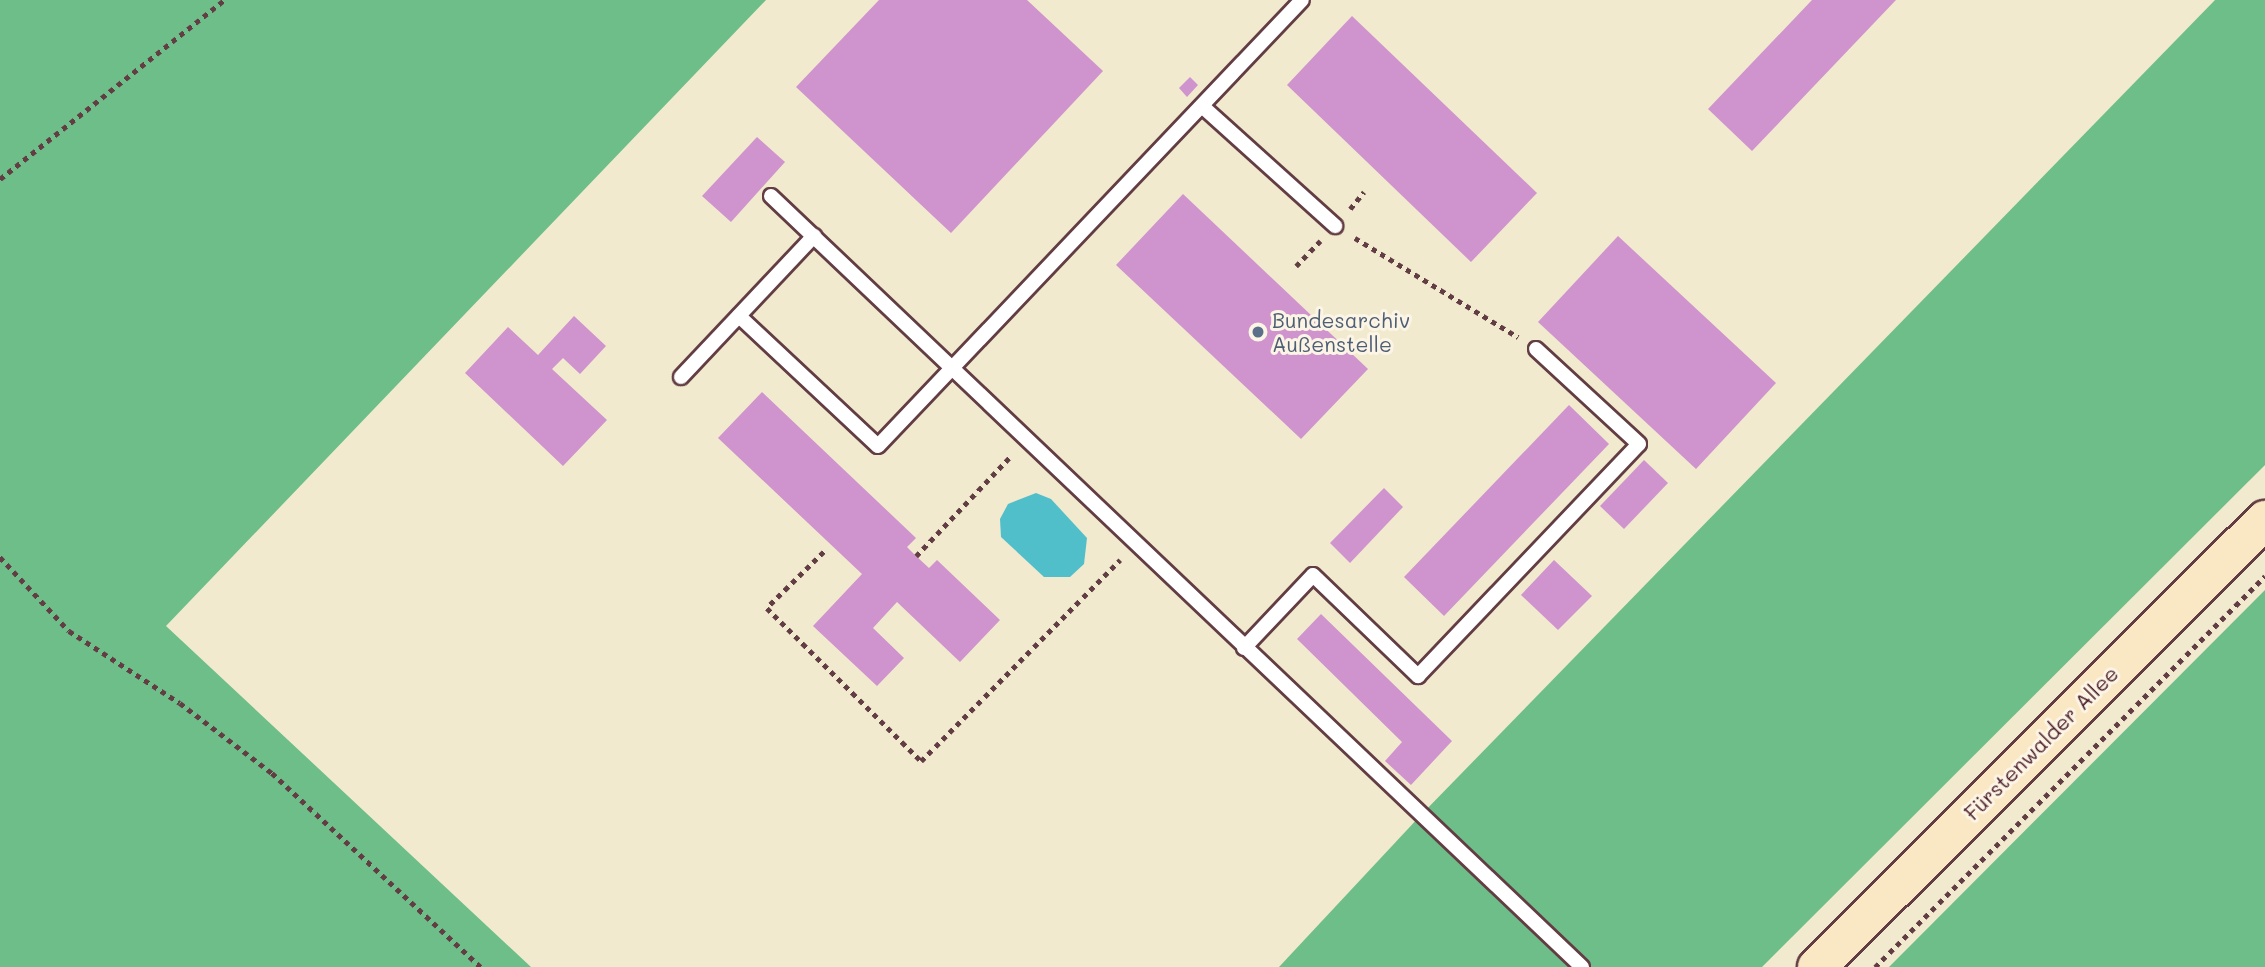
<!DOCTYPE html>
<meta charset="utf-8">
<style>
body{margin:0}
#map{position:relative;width:2265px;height:967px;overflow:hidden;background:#f1eacf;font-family:Mali,sans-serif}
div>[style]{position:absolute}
.forest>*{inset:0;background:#6ebe89}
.water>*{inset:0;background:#51bfc9}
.building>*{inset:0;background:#cf93cd}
.path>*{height:4.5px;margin-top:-2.25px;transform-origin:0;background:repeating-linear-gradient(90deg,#633d44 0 5px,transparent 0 10px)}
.roads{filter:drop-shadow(2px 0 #633d44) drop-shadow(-2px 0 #633d44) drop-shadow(0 2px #633d44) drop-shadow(0 -2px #633d44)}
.lane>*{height:14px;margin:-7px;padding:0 7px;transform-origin:7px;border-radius:7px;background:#fff}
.secondary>*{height:38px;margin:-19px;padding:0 19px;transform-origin:19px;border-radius:19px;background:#fae7c3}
.dots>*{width:19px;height:19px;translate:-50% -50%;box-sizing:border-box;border:4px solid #fcf5e5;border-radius:50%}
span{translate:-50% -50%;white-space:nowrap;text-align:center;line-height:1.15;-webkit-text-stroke:6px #fcf5e5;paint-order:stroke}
.service-label{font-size:21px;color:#4e5e75}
.left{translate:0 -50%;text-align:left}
.street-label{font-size:21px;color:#4a1f2b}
</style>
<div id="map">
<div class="forest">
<i style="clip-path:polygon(0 0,766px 0,166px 626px,531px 967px,0 967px)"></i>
<i style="clip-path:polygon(2215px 0,2265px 0,2265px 465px,1762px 967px,1279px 967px,1420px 816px)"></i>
<i style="clip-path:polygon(2265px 590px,2265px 967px,1889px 967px)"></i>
</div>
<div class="water">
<i style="clip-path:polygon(1036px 493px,1051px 499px,1087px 538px,1084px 564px,1070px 577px,1044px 577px,1001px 537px,1000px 519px,1008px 504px)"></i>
</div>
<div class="building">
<i style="clip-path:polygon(879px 0,1027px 0,1103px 71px,951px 233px,796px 87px)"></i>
<i style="clip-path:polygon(1812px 0,1896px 0,1752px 151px,1708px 109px)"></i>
<i style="clip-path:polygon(1352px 16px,1537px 193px,1471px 262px,1287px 85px)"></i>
<i style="clip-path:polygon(1190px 77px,1198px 85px,1187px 97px,1179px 88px)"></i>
<i style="clip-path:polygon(757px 137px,785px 162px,731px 222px,702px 196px)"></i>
<i style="clip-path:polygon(1183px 194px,1368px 369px,1301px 439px,1116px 265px)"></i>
<i style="clip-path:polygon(1618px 236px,1776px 383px,1696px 469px,1538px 322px)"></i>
<i style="clip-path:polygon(574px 316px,606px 346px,580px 374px,563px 358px,552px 369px,607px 420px,563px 466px,465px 373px,508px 327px,538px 355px)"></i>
<i style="clip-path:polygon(762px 392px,916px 538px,907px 547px,916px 556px,929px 568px,937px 560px,1000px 620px,960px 662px,897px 602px,873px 628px,904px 658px,877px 686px,813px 626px,862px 574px,718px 438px)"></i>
<i style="clip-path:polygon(1569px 405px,1609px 444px,1444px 616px,1404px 577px)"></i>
<i style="clip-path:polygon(1644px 460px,1668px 483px,1624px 529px,1600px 506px)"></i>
<i style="clip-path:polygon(1384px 488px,1403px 507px,1350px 563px,1330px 543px)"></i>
<i style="clip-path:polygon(1554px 560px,1592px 596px,1558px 630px,1521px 595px)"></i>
<i style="clip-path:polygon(1321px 614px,1452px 741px,1411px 785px,1385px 761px,1402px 742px,1297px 639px)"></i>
</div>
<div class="path">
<i style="left:0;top:179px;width:287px;rotate:-38.6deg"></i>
<i style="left:1350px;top:209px;width:22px;rotate:-51deg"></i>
<i style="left:1355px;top:238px;width:191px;rotate:31.3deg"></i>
<i style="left:1296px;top:266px;width:35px;rotate:-46deg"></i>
<i style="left:824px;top:552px;width:80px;rotate:135.5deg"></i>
<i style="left:767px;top:608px;width:217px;rotate:44.8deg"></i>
<i style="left:921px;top:761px;width:283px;rotate:-45.3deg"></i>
<i style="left:916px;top:556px;width:138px;rotate:-46.5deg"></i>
<i style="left:0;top:557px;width:101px;rotate:47deg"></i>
<i style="left:69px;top:631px;width:132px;rotate:33deg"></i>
<i style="left:180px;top:703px;width:116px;rotate:37.3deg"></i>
<i style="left:272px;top:773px;width:285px;rotate:42.9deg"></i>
<i style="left:1875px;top:967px;width:552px;rotate:-45.07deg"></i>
</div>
<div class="roads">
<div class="lane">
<i style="left:1203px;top:107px;width:178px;rotate:42deg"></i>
<i style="left:771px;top:196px;width:1119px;rotate:43.55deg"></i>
<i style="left:739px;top:316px;width:190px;rotate:43.1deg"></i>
<i style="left:878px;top:446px;width:615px;rotate:-46.45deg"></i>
<i style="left:681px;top:377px;width:194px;rotate:-46.7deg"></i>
<i style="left:1244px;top:648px;width:100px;rotate:-46.6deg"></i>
<i style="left:1313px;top:575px;width:146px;rotate:43.9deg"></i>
<i style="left:1418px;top:676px;width:320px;rotate:-46.4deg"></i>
<i style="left:1639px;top:444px;width:140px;rotate:-137.3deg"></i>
</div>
<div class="secondary">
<i style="left:1817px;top:967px;width:633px;rotate:-44.94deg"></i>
</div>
</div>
<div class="dots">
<i style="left:1258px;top:332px;background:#5c6f8a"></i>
</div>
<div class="service-label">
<span class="left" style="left:1272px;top:332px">Bundesarchiv<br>Außenstelle</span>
</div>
<div class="street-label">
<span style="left:2041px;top:743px;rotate:-45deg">Fürstenwalder Allee</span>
</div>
</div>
